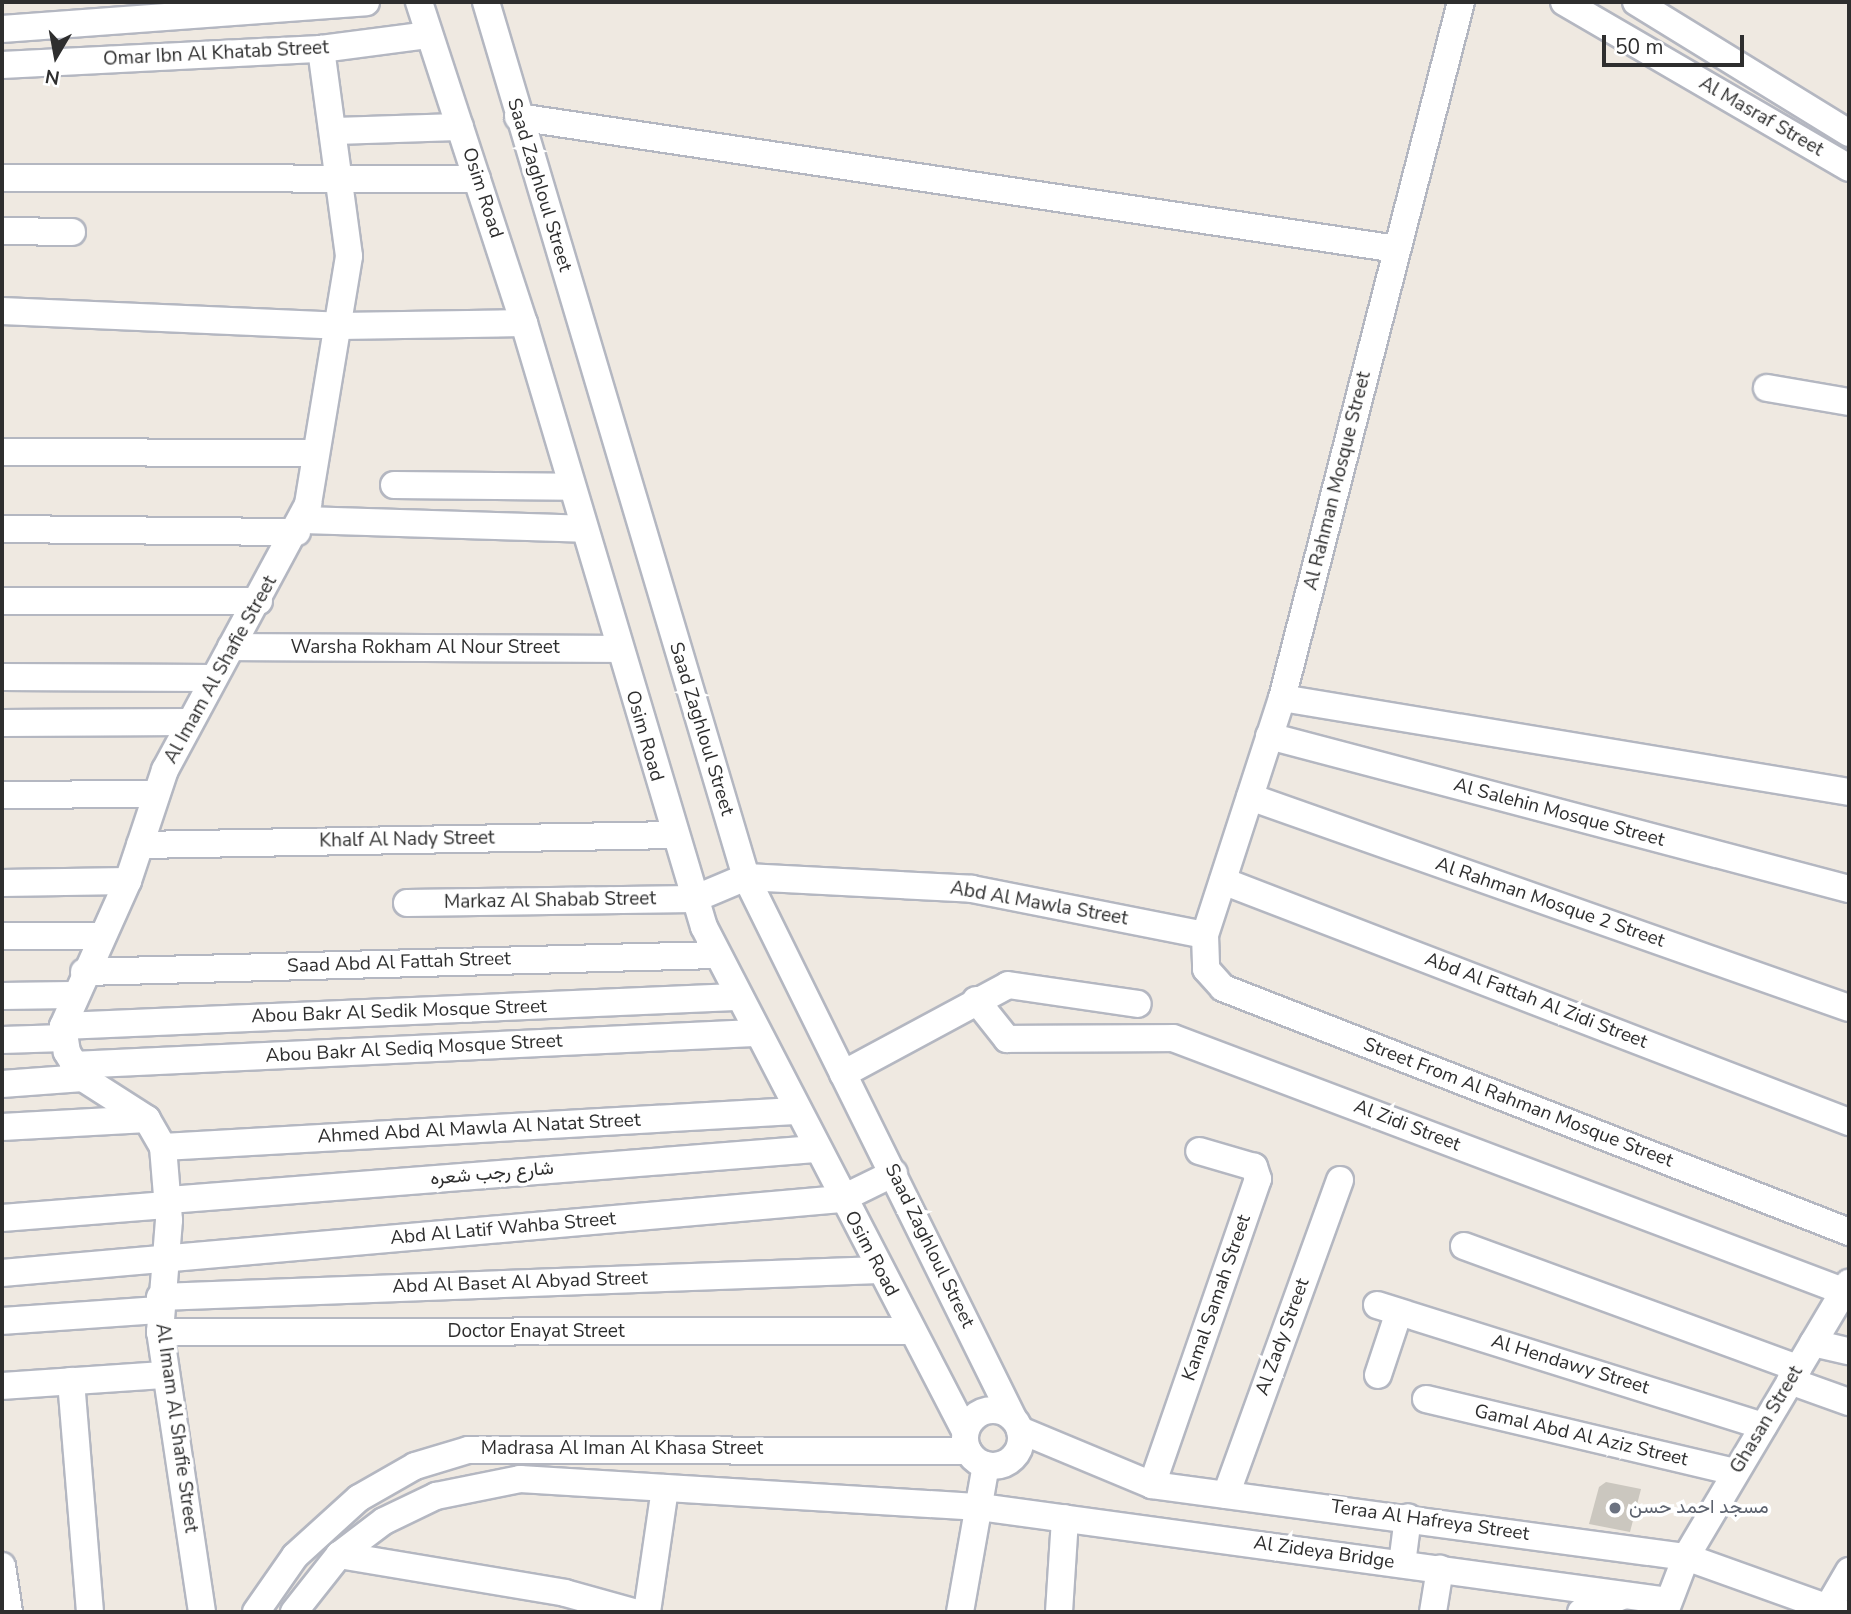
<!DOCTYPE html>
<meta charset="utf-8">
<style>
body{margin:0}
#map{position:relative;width:1851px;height:1614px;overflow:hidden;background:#efe9e1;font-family:"Nunito Sans",Vazirmatn,sans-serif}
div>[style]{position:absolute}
.building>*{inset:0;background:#cbc7bf}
.roads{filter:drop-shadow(2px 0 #b4b7c1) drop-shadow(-2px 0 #b4b7c1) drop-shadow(0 2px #b4b7c1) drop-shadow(0 -2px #b4b7c1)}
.minor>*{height:26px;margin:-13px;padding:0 13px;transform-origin:13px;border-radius:13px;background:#fff}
.minor>.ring{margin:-13px;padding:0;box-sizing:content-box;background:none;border:26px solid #fff;border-radius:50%}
.dots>*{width:19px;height:19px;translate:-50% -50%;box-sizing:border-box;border:4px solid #fff;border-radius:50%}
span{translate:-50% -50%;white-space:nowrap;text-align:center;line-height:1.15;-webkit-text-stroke:7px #fff;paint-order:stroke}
.street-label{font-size:19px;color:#2e2e2e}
.worship-label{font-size:19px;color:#5b616d}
.left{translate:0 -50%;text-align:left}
.frame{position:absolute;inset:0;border:4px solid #2e2e2e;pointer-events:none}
.north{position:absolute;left:21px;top:21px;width:70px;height:70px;-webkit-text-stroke:5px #fff;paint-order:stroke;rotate:190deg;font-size:19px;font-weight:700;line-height:28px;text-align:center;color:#2e2e2e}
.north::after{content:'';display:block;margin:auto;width:24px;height:32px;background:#2e2e2e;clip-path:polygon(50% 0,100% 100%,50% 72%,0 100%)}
.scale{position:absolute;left:1602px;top:35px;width:142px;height:32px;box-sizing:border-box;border:4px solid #2e2e2e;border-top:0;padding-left:9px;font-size:21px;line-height:24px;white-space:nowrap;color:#2e2e2e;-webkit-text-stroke:5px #fff;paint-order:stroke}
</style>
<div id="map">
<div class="building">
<i style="clip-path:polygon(1606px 1482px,1641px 1489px,1630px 1532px,1589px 1524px,1599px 1487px)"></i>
</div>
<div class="roads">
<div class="minor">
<i style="left:419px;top:2px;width:338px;rotate:71.9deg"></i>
<i style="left:524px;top:323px;width:630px;rotate:73.41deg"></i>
<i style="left:704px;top:927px;width:568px;rotate:62.62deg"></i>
<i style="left:486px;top:2px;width:913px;rotate:73.45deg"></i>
<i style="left:746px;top:877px;width:603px;rotate:63.73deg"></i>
<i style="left:1461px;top:2px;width:719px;rotate:104.42deg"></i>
<i style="left:1282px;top:698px;width:249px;rotate:108deg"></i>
<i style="left:1205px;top:935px;width:34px;rotate:88deg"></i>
<i style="left:1206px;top:969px;width:25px;rotate:48deg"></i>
<i style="left:1223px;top:988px;width:672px;rotate:21.29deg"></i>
<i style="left:1564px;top:2px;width:330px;rotate:30.2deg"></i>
<i style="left:1636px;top:2px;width:250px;rotate:31.6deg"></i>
<i style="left:2px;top:29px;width:365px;rotate:-4.2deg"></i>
<i style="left:2px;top:65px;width:319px;rotate:-2.9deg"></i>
<i style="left:321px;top:49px;width:109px;rotate:-7.4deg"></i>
<i style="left:518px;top:117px;width:889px;rotate:8.54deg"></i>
<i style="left:333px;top:131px;width:127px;rotate:-1.8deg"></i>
<i style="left:2px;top:178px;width:475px;rotate:0.1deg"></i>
<i style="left:2px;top:231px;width:70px;rotate:0.8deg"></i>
<i style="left:2px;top:311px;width:337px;rotate:2.5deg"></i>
<i style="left:339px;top:326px;width:185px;rotate:-0.9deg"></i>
<i style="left:1767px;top:388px;width:83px;rotate:9.7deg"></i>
<i style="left:2px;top:452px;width:313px;rotate:0.2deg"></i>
<i style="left:394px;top:485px;width:178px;rotate:0.6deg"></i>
<i style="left:303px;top:520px;width:281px;rotate:1.8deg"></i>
<i style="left:2px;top:529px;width:295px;rotate:0.6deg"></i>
<i style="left:2px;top:601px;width:257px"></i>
<i style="left:231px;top:647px;width:388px;rotate:0.3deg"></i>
<i style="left:2px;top:677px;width:211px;rotate:0.3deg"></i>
<i style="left:1282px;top:698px;width:575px;rotate:9.41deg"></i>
<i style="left:2px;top:723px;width:187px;rotate:-0.3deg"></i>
<i style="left:1269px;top:736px;width:600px;rotate:14.78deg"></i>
<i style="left:2px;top:795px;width:154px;rotate:-0.4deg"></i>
<i style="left:1250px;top:797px;width:635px;rotate:19.41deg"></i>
<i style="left:140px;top:845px;width:533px;rotate:-1.07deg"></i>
<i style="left:1223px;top:881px;width:671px;rotate:21.06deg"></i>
<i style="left:2px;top:883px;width:126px;rotate:-0.9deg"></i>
<i style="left:407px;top:903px;width:287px;rotate:-0.8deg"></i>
<i style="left:694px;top:899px;width:56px;rotate:-22.9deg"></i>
<i style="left:746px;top:877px;width:226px;rotate:3deg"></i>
<i style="left:972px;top:889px;width:237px;rotate:11.2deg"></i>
<i style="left:2px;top:936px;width:99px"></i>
<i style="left:84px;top:972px;width:631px;rotate:-1.54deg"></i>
<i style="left:2px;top:996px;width:70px;rotate:-0.8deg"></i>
<i style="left:976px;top:1000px;width:50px;rotate:51.5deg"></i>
<i style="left:1007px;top:1039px;width:166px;rotate:-0.3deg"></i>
<i style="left:1173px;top:1038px;width:716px;rotate:20.69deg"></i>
<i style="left:63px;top:1026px;width:673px;rotate:-2.47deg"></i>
<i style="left:2px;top:1040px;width:62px;rotate:-1.8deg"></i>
<i style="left:73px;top:1065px;width:682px;rotate:-2.69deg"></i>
<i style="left:843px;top:1074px;width:187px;rotate:-28.3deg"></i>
<i style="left:1008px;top:985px;width:131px;rotate:8.3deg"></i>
<i style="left:2px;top:1084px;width:81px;rotate:-4.2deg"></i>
<i style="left:2px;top:1127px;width:145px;rotate:-3.2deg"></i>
<i style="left:163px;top:1147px;width:633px;rotate:-3.26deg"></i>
<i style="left:169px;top:1200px;width:648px;rotate:-4.51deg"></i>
<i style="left:2px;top:1218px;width:168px;rotate:-4.5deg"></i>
<i style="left:1464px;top:1246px;width:356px;rotate:20.1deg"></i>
<i style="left:2px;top:1273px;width:842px;rotate:-5.04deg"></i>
<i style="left:841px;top:1199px;width:59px;rotate:-26.1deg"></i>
<i style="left:160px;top:1297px;width:720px;rotate:-2.15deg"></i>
<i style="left:1377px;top:1305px;width:405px;rotate:17.4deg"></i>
<i style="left:2px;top:1321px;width:158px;rotate:-4deg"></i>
<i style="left:160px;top:1332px;width:752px;rotate:-0.08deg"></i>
<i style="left:1813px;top:1343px;width:37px;rotate:13deg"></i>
<i style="left:1378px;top:1375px;width:66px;rotate:-71.6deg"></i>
<i style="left:71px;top:1381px;width:232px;rotate:85.3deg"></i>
<i style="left:1790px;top:1381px;width:63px;rotate:19.6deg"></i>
<i style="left:2px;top:1386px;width:163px;rotate:-3.9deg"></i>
<i style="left:1426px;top:1399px;width:318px;rotate:13.3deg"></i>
<i class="ring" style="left:965px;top:1410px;width:30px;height:30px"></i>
<i style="left:1020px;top:1430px;width:143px;rotate:22.6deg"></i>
<i style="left:1152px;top:1485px;width:539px;rotate:7.68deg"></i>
<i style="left:1686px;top:1557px;width:164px;rotate:19.7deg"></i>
<i style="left:1152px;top:1485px;width:324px;rotate:-70.9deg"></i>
<i style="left:1258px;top:1179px;width:13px;rotate:-108deg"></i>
<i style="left:1254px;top:1167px;width:57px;rotate:-163.8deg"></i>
<i style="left:1226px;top:1495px;width:335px;rotate:-70.1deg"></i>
<i style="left:339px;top:1555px;width:229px;rotate:9.5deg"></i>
<i style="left:565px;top:1593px;width:71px;rotate:15.6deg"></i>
<i style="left:1402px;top:1564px;width:47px;rotate:-82.7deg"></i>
<i style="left:2px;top:1566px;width:47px;rotate:81.3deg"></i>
<i style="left:1828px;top:1607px;width:42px;rotate:-59.7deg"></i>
<i style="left:202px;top:1612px;width:283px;rotate:-98.5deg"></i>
<i style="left:160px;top:1332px;width:112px;rotate:-85.4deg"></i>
<i style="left:169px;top:1220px;width:73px;rotate:-94.7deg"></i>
<i style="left:163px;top:1147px;width:32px;rotate:-120deg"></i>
<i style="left:147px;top:1119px;width:76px;rotate:-147.4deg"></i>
<i style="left:83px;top:1078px;width:31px;rotate:-122deg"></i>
<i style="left:67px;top:1052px;width:26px;rotate:-99deg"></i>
<i style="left:63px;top:1026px;width:159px;rotate:-65.9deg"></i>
<i style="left:128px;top:881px;width:117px;rotate:-71.6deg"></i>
<i style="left:165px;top:770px;width:302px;rotate:-61.7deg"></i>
<i style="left:308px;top:504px;width:251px;rotate:-80.6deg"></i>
<i style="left:349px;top:256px;width:209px;rotate:-97.7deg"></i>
<i style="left:256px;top:1612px;width:68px;rotate:-55.1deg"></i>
<i style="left:295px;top:1556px;width:86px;rotate:-42.2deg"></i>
<i style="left:359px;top:1498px;width:64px;rotate:-29.7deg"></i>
<i style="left:415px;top:1466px;width:55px;rotate:-16.8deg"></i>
<i style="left:468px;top:1450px;width:500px;rotate:0.11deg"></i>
<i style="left:294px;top:1612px;width:73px;rotate:-51.7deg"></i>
<i style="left:339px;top:1555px;width:56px;rotate:-37.1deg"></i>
<i style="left:384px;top:1521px;width:58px;rotate:-25.7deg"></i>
<i style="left:436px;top:1496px;width:86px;rotate:-11.4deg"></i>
<i style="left:520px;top:1479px;width:461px;rotate:3.5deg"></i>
<i style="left:980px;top:1507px;width:694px;rotate:7.78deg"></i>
<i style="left:647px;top:1612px;width:125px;rotate:-81.7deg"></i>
<i style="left:960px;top:1612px;width:149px;rotate:-80deg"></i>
<i style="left:1059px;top:1612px;width:94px;rotate:-86.3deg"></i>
<i style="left:1433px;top:1612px;width:44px;rotate:-80.8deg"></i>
<i style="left:1581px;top:1612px;width:44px;rotate:-21.3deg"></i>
<i style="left:1665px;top:1612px;width:59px;rotate:-69.1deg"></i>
<i style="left:1686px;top:1557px;width:319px;rotate:-59.3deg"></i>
</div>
</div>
<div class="dots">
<i style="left:1615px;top:1508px;background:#6b7280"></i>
</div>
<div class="street-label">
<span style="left:216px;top:54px;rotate:-3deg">Omar Ibn Al Khatab Street</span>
<span style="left:1761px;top:117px;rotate:30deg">Al Masraf Street</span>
<span style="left:539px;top:185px;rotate:73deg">Saad Zaghloul Street</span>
<span style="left:482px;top:193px;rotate:72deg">Osim Road</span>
<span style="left:1338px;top:481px;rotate:-76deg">Al Rahman Mosque Street</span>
<span style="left:425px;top:648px">Warsha Rokham Al Nour Street</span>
<span style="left:221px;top:670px;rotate:-61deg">Al Imam Al Shafie Street</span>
<span style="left:701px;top:729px;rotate:73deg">Saad Zaghloul Street</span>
<span style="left:644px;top:736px;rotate:74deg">Osim Road</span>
<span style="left:1559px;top:813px;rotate:15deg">Al Salehin Mosque Street</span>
<span style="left:407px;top:840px;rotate:-1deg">Khalf Al Nady Street</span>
<span style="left:550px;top:901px;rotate:-1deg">Markaz Al Shabab Street</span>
<span style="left:1550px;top:903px;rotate:19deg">Al Rahman Mosque 2 Street</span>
<span style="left:1039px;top:904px;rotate:10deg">Abd Al Mawla Street</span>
<span style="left:399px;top:963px;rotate:-2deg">Saad Abd Al Fattah Street</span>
<span style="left:1536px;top:1001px;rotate:21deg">Abd Al Fattah Al Zidi Street</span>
<span style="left:399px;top:1012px;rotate:-2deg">Abou Bakr Al Sedik Mosque Street</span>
<span style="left:414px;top:1049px;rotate:-3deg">Abou Bakr Al Sediq Mosque Street</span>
<span style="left:1518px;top:1103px;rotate:21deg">Street From Al Rahman Mosque Street</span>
<span style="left:1407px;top:1126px;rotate:21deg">Al Zidi Street</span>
<span style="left:479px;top:1129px;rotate:-3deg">Ahmed Abd Al Mawla Al Natat Street</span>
<span style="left:492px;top:1174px;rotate:-5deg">شارع رجب شعره</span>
<span style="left:503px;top:1229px;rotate:-5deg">Abd Al Latif Wahba Street</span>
<span style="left:929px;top:1246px;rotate:64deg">Saad Zaghloul Street</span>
<span style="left:871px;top:1254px;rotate:62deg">Osim Road</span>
<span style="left:520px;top:1283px;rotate:-2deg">Abd Al Baset Al Abyad Street</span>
<span style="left:1217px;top:1298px;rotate:-71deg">Kamal Samah Street</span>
<span style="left:536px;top:1332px">Doctor Enayat Street</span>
<span style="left:1283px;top:1337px;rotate:-70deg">Al Zady Street</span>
<span style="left:1570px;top:1365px;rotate:17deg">Al Hendawy Street</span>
<span style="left:1767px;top:1420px;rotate:-59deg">Ghasan Street</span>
<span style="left:176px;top:1428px;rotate:82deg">Al Imam Al Shafie Street</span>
<span style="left:1581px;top:1436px;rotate:13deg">Gamal Abd Al Aziz Street</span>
<span style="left:622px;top:1449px">Madrasa Al Iman Al Khasa Street</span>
<span style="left:1430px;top:1521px;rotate:8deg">Teraa Al Hafreya Street</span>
<span style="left:1324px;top:1553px;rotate:8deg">Al Zideya Bridge</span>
</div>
<div class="worship-label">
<span class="left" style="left:1629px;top:1508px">مسجد احمد حسن</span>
</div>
<div class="frame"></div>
<div class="north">N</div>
<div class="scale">50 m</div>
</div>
